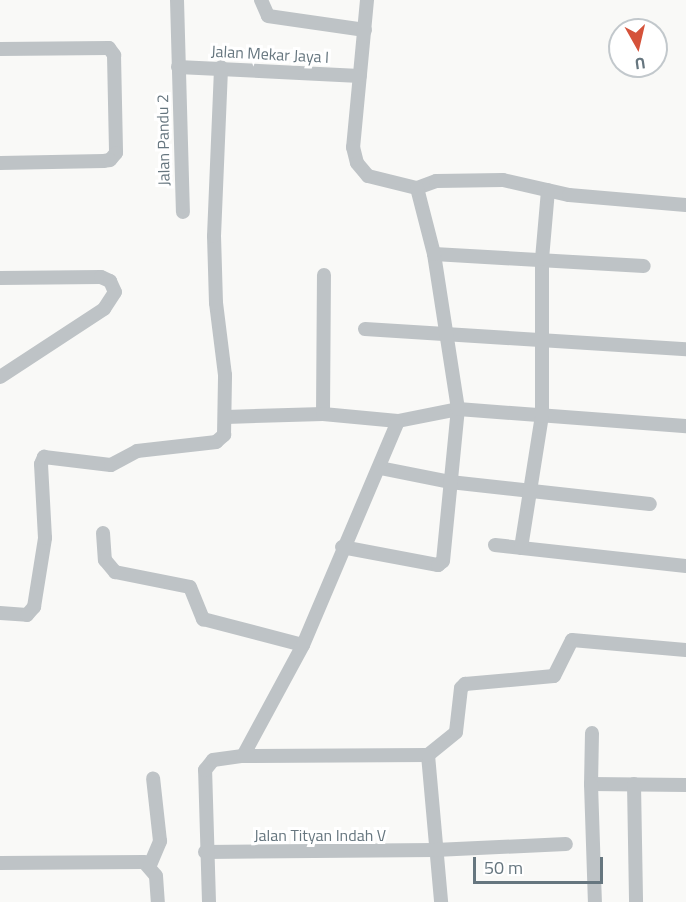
<!DOCTYPE html>
<style>
body{margin:0}
#map{position:relative;width:686px;height:902px;overflow:hidden;background:#f9f9f7;font-family:"Titillium Web",sans-serif}
div>[style]{position:absolute}
.street>*{height:14px;margin:-7px;padding:0 7px;transform-origin:7px;border-radius:7px;background:#bec3c6}
span{translate:-50% -50%;white-space:nowrap;text-align:center;line-height:1.15;-webkit-text-stroke:6px #fff;paint-order:stroke}
.street-label{font-size:16px;color:#66767f}
.north{position:absolute;left:608px;top:18px;width:60px;height:60px;box-sizing:border-box;background:#fff;border:2px solid #c2c8cc;border-radius:50%;rotate:172deg;font-size:16px;font-weight:700;line-height:24px;text-align:center;color:#66767f}
.north::after{content:'';display:block;margin:auto;width:21px;height:27px;background:#d5523a;clip-path:polygon(50% 0,100% 100%,50% 72%,0 100%)}
.scale{position:absolute;left:473px;top:857px;width:130px;height:27px;box-sizing:border-box;border:3px solid #66767f;border-top:0;padding-left:8px;font-size:18px;line-height:21px;white-space:nowrap;color:#66767f;-webkit-text-stroke:4px #fff;paint-order:stroke}
</style>
<div id="map">
<div class="street">
<i style="left:177px;top:0;width:212px;rotate:88.4deg"></i>
<i style="left:261px;top:0;width:17px;rotate:66deg"></i>
<i style="left:268px;top:16px;width:98px;rotate:8.2deg"></i>
<i style="left:367px;top:0;width:148px;rotate:95.4deg"></i>
<i style="left:353px;top:147px;width:16px;rotate:76deg"></i>
<i style="left:357px;top:163px;width:17px;rotate:50deg"></i>
<i style="left:368px;top:176px;width:50px;rotate:13.8deg"></i>
<i style="left:417px;top:188px;width:20px;rotate:-20deg"></i>
<i style="left:436px;top:181px;width:67px;rotate:-0.9deg"></i>
<i style="left:503px;top:180px;width:68px;rotate:12.8deg"></i>
<i style="left:569px;top:195px;width:117px;rotate:4.9deg"></i>
<i style="left:0;top:49px;width:109px;rotate:-0.5deg"></i>
<i style="left:109px;top:48px;width:9px;rotate:54deg"></i>
<i style="left:114px;top:55px;width:98px;rotate:88.8deg"></i>
<i style="left:116px;top:153px;width:9px;rotate:131deg"></i>
<i style="left:110px;top:160px;width:6px;rotate:171deg"></i>
<i style="left:104px;top:161px;width:104px;rotate:178.9deg"></i>
<i style="left:178px;top:67px;width:182px;rotate:2.8deg"></i>
<i style="left:434px;top:254px;width:210px;rotate:3.3deg"></i>
<i style="left:0;top:278px;width:101px;rotate:-0.6deg"></i>
<i style="left:101px;top:277px;width:10px;rotate:24deg"></i>
<i style="left:110px;top:281px;width:12px;rotate:66deg"></i>
<i style="left:115px;top:292px;width:20px;rotate:123deg"></i>
<i style="left:104px;top:309px;width:124px;rotate:146.8deg"></i>
<i style="left:365px;top:329px;width:322px;rotate:3.6deg"></i>
<i style="left:323px;top:414px;width:139px;rotate:-89.6deg"></i>
<i style="left:226px;top:417px;width:97px;rotate:-1.8deg"></i>
<i style="left:323px;top:414px;width:75px;rotate:5.3deg"></i>
<i style="left:398px;top:421px;width:61px;rotate:-11.3deg"></i>
<i style="left:458px;top:409px;width:229px;rotate:4.3deg"></i>
<i style="left:380px;top:468px;width:71px;rotate:11.3deg"></i>
<i style="left:450px;top:482px;width:201px;rotate:6.3deg"></i>
<i style="left:103px;top:533px;width:27px;rotate:86deg"></i>
<i style="left:105px;top:560px;width:16px;rotate:50deg"></i>
<i style="left:115px;top:572px;width:76px;rotate:11.3deg"></i>
<i style="left:190px;top:587px;width:35px;rotate:68deg"></i>
<i style="left:203px;top:619px;width:103px;rotate:14.6deg"></i>
<i style="left:495px;top:545px;width:192px;rotate:6.3deg"></i>
<i style="left:342px;top:547px;width:98px;rotate:10.6deg"></i>
<i style="left:438px;top:565px;width:6px;rotate:-39deg"></i>
<i style="left:443px;top:561px;width:153px;rotate:-84.4deg"></i>
<i style="left:458px;top:409px;width:157px;rotate:-98.8deg"></i>
<i style="left:434px;top:254px;width:68px;rotate:-104.4deg"></i>
<i style="left:521px;top:548px;width:134px;rotate:-81deg"></i>
<i style="left:542px;top:416px;width:157px;rotate:-90deg"></i>
<i style="left:542px;top:259px;width:69px;rotate:-85deg"></i>
<i style="left:0;top:613px;width:27px;rotate:4deg"></i>
<i style="left:27px;top:615px;width:11px;rotate:-49deg"></i>
<i style="left:34px;top:607px;width:70px;rotate:-80.9deg"></i>
<i style="left:45px;top:538px;width:74px;rotate:-93.1deg"></i>
<i style="left:41px;top:464px;width:8px;rotate:-67deg"></i>
<i style="left:44px;top:457px;width:67px;rotate:6.8deg"></i>
<i style="left:111px;top:465px;width:30px;rotate:-28deg"></i>
<i style="left:137px;top:451px;width:80px;rotate:-6.5deg"></i>
<i style="left:216px;top:442px;width:11px;rotate:-41deg"></i>
<i style="left:224px;top:435px;width:60px;rotate:-89deg"></i>
<i style="left:225px;top:375px;width:73px;rotate:-97.1deg"></i>
<i style="left:216px;top:303px;width:67px;rotate:-91.7deg"></i>
<i style="left:214px;top:236px;width:169px;rotate:-87.6deg"></i>
<i style="left:592px;top:733px;width:51px;rotate:91.1deg"></i>
<i style="left:591px;top:784px;width:95px;rotate:0.6deg"></i>
<i style="left:428px;top:755px;width:148px;rotate:84.9deg"></i>
<i style="left:243px;top:756px;width:126px;rotate:-61.6deg"></i>
<i style="left:303px;top:645px;width:243px;rotate:-67deg"></i>
<i style="left:591px;top:784px;width:118px;rotate:88.1deg"></i>
<i style="left:634px;top:784px;width:118px;rotate:89deg"></i>
<i style="left:205px;top:852px;width:230px;rotate:-0.5deg"></i>
<i style="left:435px;top:850px;width:131px;rotate:-2.6deg"></i>
<i style="left:0;top:863px;width:144px;rotate:-0.4deg"></i>
<i style="left:144px;top:862px;width:18px;rotate:49deg"></i>
<i style="left:156px;top:876px;width:26px;rotate:86deg"></i>
<i style="left:150px;top:865px;width:26px;rotate:-67deg"></i>
<i style="left:160px;top:841px;width:63px;rotate:-96.3deg"></i>
<i style="left:209px;top:902px;width:132px;rotate:-91.7deg"></i>
<i style="left:205px;top:770px;width:13px;rotate:-51deg"></i>
<i style="left:213px;top:760px;width:30px;rotate:-8deg"></i>
<i style="left:243px;top:756px;width:185px;rotate:-0.3deg"></i>
<i style="left:428px;top:755px;width:36px;rotate:-39deg"></i>
<i style="left:456px;top:732px;width:44px;rotate:-83.5deg"></i>
<i style="left:461px;top:688px;width:6px;rotate:-45deg"></i>
<i style="left:465px;top:684px;width:89px;rotate:-5.1deg"></i>
<i style="left:554px;top:676px;width:40px;rotate:-63.4deg"></i>
<i style="left:572px;top:640px;width:114px;rotate:5deg"></i>
</div>
<div class="street-label">
<span style="left:270px;top:54px;rotate:3deg">Jalan Mekar Jaya I</span>
<span style="left:163px;top:140px;rotate:-91deg">Jalan Pandu 2</span>
<span style="left:320px;top:835px">Jalan Tityan Indah V</span>
</div>
<div class="north">U</div>
<div class="scale">50 m</div>
</div>
